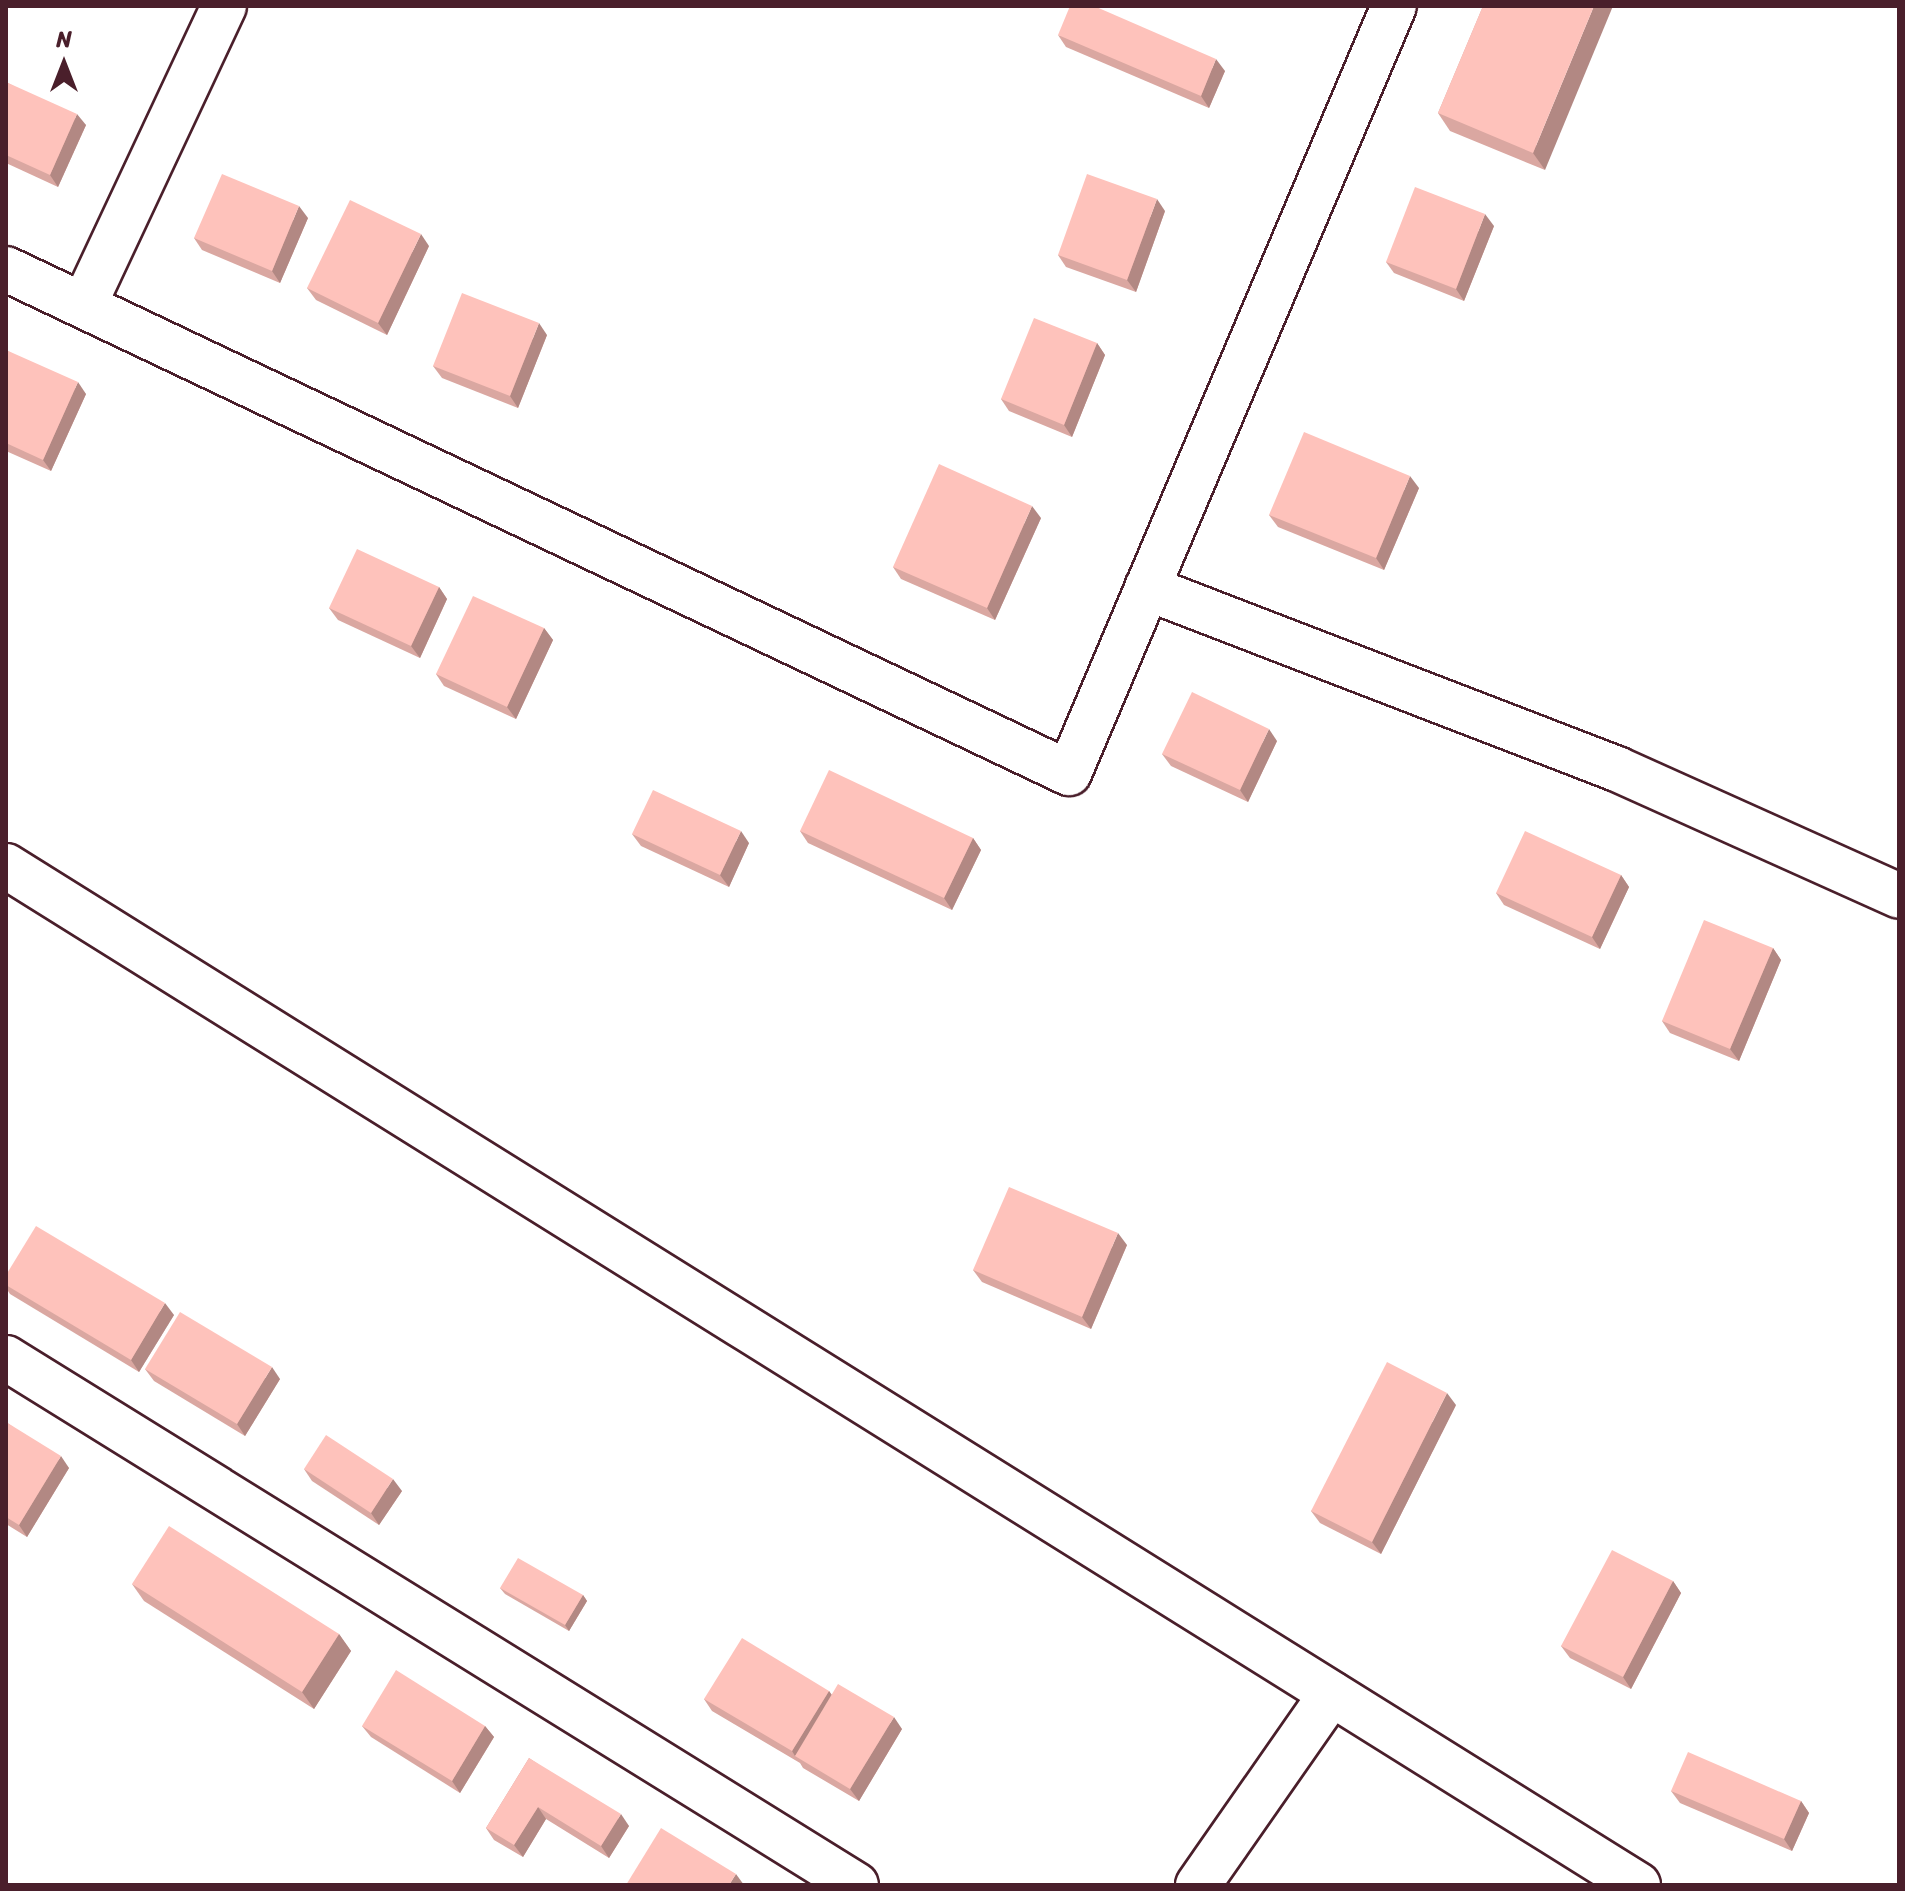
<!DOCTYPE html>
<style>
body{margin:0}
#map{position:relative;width:1905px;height:1891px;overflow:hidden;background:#fff;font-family:Sriracha,sans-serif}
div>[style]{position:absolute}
.roads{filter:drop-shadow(2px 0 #4a1f2b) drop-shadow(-2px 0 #4a1f2b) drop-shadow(0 2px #4a1f2b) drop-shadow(0 -2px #4a1f2b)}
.street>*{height:44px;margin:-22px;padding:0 22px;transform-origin:22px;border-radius:22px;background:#fff}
.wall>*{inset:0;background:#daa7a1}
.shaded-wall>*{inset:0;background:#b28883}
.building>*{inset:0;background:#fec2bb}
span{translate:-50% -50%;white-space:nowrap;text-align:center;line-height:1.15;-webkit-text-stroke:7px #fff;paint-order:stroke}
.frame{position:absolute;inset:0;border:8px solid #4a1f2b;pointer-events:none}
.north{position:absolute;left:24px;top:24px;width:80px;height:80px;-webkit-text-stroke:6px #fff;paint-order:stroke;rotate:0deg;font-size:22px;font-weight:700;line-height:32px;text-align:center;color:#4a1f2b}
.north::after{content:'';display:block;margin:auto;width:28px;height:36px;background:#4a1f2b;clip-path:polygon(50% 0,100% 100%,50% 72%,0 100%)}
</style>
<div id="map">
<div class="roads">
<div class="street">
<i style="left:6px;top:269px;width:1176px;rotate:25.37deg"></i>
<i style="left:1069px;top:773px;width:833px;rotate:-67.04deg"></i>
<i style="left:84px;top:305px;width:330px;rotate:-64.9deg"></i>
<i style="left:1147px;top:588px;width:504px;rotate:21.06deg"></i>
<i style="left:1617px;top:769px;width:309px;rotate:24.2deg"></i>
<i style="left:6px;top:866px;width:1924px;rotate:31.98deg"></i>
<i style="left:6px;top:1358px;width:1000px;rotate:31.8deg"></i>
<i style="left:1198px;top:1885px;width:233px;rotate:-55.1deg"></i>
</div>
</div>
<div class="wall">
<i style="clip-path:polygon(1483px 6px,1545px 170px,1450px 131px,1438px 113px)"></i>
<i style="clip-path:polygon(1058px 35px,1225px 71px,1209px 108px,1066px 47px)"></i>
<i style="clip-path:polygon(6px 82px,86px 125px,58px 187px,6px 163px)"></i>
<i style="clip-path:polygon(1165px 211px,1136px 292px,1066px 267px,1058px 255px)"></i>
<i style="clip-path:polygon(308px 218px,280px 283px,202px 250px,194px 238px)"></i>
<i style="clip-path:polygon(1494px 226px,1464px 301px,1394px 273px,1386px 262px)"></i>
<i style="clip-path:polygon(429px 246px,387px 335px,316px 300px,307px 288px)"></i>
<i style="clip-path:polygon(547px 335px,518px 408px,442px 378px,433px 366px)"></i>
<i style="clip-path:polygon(1097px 343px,1105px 355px,1072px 437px,1009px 411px,1001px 399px)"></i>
<i style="clip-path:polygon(6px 350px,86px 394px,51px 471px,6px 451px)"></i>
<i style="clip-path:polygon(1419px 488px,1384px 570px,1278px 527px,1269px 515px)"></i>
<i style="clip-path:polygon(1041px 518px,995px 620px,901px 579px,893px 567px)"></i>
<i style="clip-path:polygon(439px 587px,447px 599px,420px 658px,338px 620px,329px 608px)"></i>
<i style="clip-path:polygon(544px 628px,553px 640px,516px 719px,444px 686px,436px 674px)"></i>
<i style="clip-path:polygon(1277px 741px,1248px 802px,1171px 766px,1162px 754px)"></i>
<i style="clip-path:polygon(800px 831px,973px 838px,981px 850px,952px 910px,808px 843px)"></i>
<i style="clip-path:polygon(632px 834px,749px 843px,729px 887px,641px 846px)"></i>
<i style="clip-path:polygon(1621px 875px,1629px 887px,1600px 949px,1504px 905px,1496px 893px)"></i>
<i style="clip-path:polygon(1773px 948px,1781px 960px,1739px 1061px,1670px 1033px,1662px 1021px)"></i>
<i style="clip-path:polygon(1127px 1245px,1091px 1329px,982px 1282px,973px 1270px)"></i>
<i style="clip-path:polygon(6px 1275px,174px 1315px,139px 1372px,10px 1294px,6px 1288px)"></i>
<i style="clip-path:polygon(145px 1369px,280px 1379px,245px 1436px,154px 1381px)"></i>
<i style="clip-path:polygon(1456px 1405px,1381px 1554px,1320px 1523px,1311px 1511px)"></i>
<i style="clip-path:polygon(6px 1422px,69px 1468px,27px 1537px,6px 1524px)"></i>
<i style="clip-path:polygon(304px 1469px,402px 1491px,379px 1525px,312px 1481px)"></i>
<i style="clip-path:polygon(1673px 1581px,1681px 1593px,1631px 1689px,1570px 1658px,1561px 1646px)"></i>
<i style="clip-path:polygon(132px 1584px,339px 1634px,351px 1651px,314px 1709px,144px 1601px)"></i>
<i style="clip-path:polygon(500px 1588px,583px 1595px,587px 1601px,569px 1631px,505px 1594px)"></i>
<i style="clip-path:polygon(829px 1691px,832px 1695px,902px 1729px,859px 1801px,803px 1768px,800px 1763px,712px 1711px,704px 1699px)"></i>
<i style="clip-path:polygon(362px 1726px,485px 1726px,494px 1737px,460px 1793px,371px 1737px)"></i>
<i style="clip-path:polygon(529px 1758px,629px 1826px,609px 1858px,546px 1819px,523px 1857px,494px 1840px,486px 1828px)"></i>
<i style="clip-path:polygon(1671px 1791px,1801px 1801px,1809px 1813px,1792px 1851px,1680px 1803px)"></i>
</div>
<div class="shaded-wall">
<i style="clip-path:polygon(1594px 6px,1613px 6px,1545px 170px,1533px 153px)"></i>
<i style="clip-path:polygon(1216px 59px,1225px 71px,1209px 108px,1201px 96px)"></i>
<i style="clip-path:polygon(77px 114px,86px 125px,58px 187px,50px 175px)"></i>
<i style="clip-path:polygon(1157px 199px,1165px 211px,1136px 292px,1127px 280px)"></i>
<i style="clip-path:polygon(299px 206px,308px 218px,280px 283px,272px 271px)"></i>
<i style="clip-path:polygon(1485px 214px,1494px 226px,1464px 301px,1456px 289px)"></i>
<i style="clip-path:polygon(421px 234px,429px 246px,387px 335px,378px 323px)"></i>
<i style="clip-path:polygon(539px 323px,547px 335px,518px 408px,510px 396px)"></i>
<i style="clip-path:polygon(1097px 343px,1105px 355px,1072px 437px,1064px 425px)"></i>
<i style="clip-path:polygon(78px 382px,86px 394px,51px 471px,43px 460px)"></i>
<i style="clip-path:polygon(1410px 476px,1419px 488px,1384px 570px,1376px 558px)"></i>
<i style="clip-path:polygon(1032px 506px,1041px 518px,995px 620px,987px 608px)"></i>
<i style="clip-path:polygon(439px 587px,447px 599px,420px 658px,411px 646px)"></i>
<i style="clip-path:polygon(544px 628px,553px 640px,516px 719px,507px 707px)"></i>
<i style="clip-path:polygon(1269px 729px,1277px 741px,1248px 802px,1240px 790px)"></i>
<i style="clip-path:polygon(741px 831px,749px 843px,729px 887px,720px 875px)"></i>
<i style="clip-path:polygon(973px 838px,981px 850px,952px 910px,944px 898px)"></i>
<i style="clip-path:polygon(1621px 875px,1629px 887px,1600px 949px,1592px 937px)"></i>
<i style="clip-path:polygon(1773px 948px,1781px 960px,1739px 1061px,1730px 1049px)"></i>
<i style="clip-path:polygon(1118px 1233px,1127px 1245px,1091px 1329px,1082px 1317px)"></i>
<i style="clip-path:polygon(165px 1303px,174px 1315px,139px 1372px,131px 1360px)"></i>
<i style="clip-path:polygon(272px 1367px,280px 1379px,245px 1436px,237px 1424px)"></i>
<i style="clip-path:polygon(1447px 1393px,1456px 1405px,1381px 1554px,1372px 1542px)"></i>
<i style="clip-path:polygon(61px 1456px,69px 1468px,27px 1537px,19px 1525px)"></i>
<i style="clip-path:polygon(393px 1479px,402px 1491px,379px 1525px,371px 1513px)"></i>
<i style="clip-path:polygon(1673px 1581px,1681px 1593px,1631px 1689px,1623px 1677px)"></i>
<i style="clip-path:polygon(583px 1595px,587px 1601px,569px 1631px,565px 1625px)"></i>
<i style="clip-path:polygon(339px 1634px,351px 1651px,314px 1709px,302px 1692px)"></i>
<i style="clip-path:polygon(829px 1691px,837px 1703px,795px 1756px,792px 1751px)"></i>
<i style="clip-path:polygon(894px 1717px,902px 1729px,859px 1801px,850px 1789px)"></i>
<i style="clip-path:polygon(485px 1726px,494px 1737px,460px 1793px,452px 1781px)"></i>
<i style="clip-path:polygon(1801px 1801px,1809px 1813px,1792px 1851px,1784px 1839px)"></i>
<i style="clip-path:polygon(538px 1807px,546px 1819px,523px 1857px,514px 1845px)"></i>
<i style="clip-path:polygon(621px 1814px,629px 1826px,609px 1858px,601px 1846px)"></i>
<i style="clip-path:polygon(736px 1874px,744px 1885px,729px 1885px)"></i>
</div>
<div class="building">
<i style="clip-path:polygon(1070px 6px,1094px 6px,1216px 59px,1201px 96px,1058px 35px)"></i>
<i style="clip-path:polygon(1483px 6px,1594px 6px,1533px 153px,1438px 113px)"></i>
<i style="clip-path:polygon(6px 82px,77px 114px,50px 175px,6px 155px)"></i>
<i style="clip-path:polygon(222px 174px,299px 206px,272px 271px,194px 238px)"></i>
<i style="clip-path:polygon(1087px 174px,1157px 199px,1127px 280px,1058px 255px)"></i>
<i style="clip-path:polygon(1415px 187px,1485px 214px,1456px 289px,1386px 262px)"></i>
<i style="clip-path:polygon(350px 200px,421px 234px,378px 323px,307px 288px)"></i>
<i style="clip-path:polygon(462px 293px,539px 323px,510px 396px,433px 366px)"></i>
<i style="clip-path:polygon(1034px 318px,1097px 343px,1064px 425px,1001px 399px)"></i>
<i style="clip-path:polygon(6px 350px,78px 382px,43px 460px,6px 443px)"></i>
<i style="clip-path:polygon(1304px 432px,1410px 476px,1376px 558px,1269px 515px)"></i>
<i style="clip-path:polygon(939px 464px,1032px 506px,987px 608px,893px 567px)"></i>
<i style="clip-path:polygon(357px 549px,439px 587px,411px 646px,329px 608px)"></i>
<i style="clip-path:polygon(473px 596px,544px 628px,507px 707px,436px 674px)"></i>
<i style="clip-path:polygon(1192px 692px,1269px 729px,1240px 790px,1162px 754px)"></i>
<i style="clip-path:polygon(829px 770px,973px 838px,944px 898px,800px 831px)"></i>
<i style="clip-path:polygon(653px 790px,741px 831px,720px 875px,632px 834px)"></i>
<i style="clip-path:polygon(1525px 831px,1621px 875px,1592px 937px,1496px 893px)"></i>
<i style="clip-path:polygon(1704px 920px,1773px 948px,1730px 1049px,1662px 1021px)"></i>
<i style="clip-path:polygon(1009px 1187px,1118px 1233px,1082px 1317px,973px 1270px)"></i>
<i style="clip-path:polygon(36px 1226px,165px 1303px,131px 1360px,6px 1285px,6px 1275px)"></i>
<i style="clip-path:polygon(180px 1312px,272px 1367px,237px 1424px,145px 1369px)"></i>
<i style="clip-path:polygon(1387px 1362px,1447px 1393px,1372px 1542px,1311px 1511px)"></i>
<i style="clip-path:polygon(6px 1422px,61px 1456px,19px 1525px,6px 1517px)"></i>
<i style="clip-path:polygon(326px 1435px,393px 1479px,371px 1513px,304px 1469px)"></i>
<i style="clip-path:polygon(169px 1526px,339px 1634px,302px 1692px,132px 1584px)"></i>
<i style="clip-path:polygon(1612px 1550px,1673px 1581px,1623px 1677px,1561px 1646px)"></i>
<i style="clip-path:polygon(518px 1558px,583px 1595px,565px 1625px,500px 1588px)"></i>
<i style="clip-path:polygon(742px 1638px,829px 1691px,792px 1751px,704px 1699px)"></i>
<i style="clip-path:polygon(396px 1670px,485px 1726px,452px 1781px,362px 1726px)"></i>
<i style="clip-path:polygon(838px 1684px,894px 1717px,850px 1789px,795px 1756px)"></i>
<i style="clip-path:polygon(1688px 1752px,1801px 1801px,1784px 1839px,1671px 1791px)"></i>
<i style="clip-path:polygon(529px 1758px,621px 1814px,601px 1846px,538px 1807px,514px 1845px,486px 1828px)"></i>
<i style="clip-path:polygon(661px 1828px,736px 1874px,729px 1885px,626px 1885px)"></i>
</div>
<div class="frame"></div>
<div class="north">N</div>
</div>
